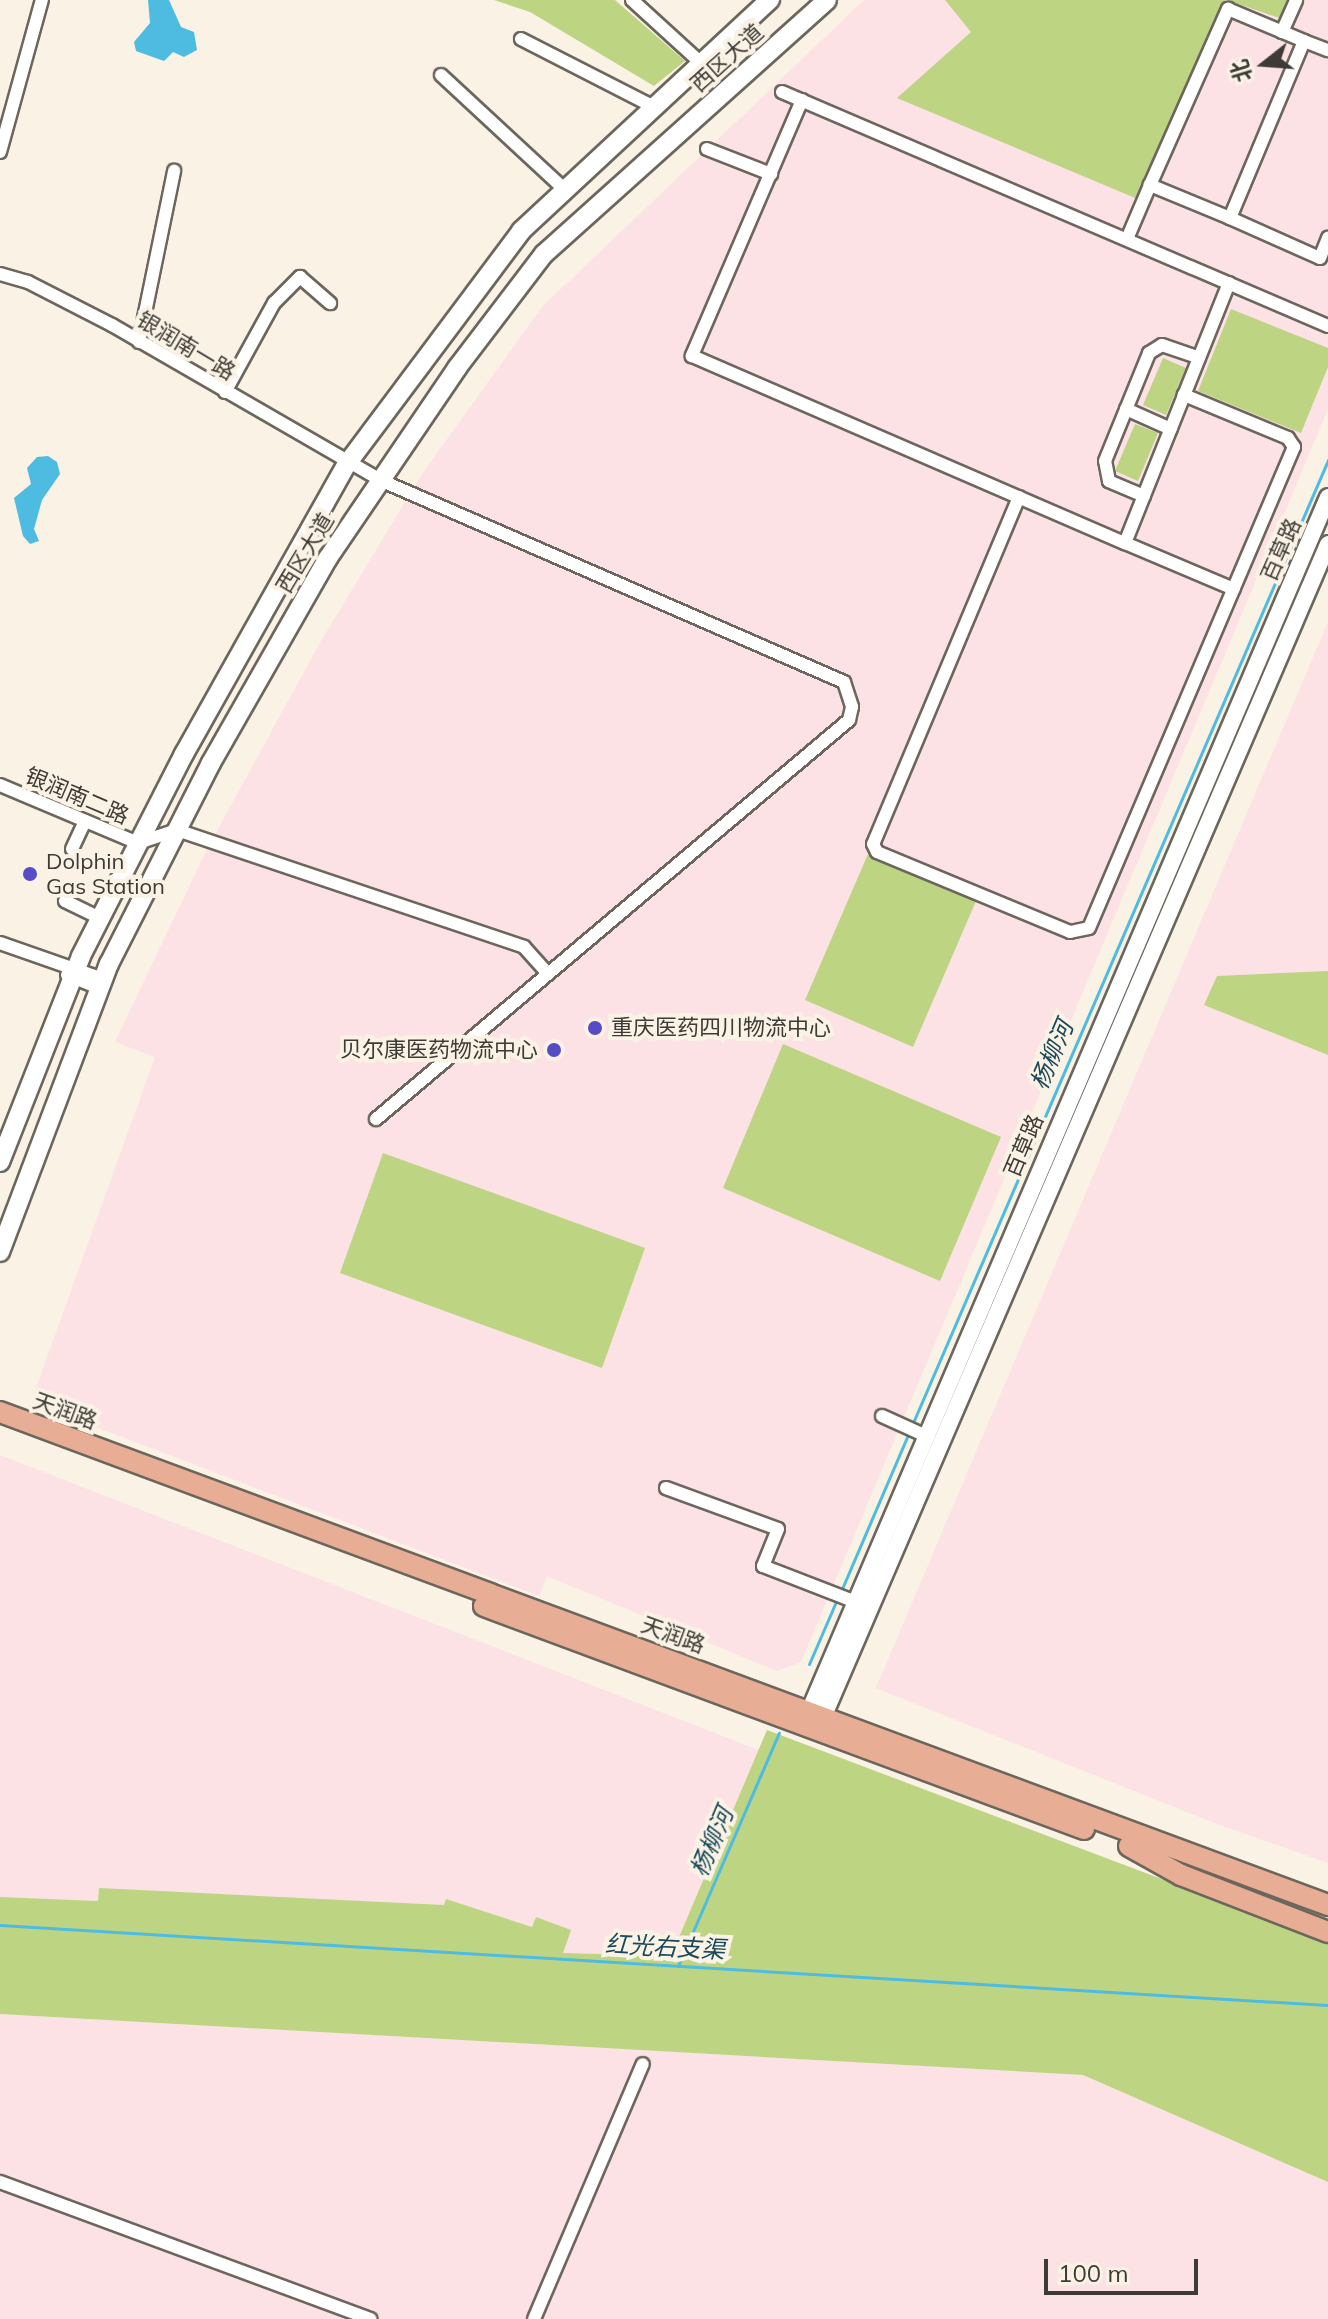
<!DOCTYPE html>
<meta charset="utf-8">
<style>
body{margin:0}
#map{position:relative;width:1328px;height:2319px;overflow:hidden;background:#f9f2e5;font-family:Mulish,"Noto Sans SC",sans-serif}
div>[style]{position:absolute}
.industrial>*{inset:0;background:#fce1e5}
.green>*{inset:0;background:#bdd582}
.water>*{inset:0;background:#4ebbe0}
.stream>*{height:3px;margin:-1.5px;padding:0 1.5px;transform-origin:1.5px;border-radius:1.5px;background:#4ebbe0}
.roads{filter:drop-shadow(2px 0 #6c665c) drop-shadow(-2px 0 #6c665c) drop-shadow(0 2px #6c665c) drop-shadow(0 -2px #6c665c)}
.minor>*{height:12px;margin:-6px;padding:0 6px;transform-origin:6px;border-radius:6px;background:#fff}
.tertiary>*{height:16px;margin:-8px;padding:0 8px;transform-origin:8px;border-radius:8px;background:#fff}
.secondary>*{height:18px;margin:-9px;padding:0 9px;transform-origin:9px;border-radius:9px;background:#fff}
.primary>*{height:20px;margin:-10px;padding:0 10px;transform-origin:10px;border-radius:10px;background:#e7ad95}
.dots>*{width:22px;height:22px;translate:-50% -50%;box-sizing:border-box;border:4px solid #f9f2e5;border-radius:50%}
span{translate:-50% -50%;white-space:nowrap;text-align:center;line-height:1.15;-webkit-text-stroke:8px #f9f2e5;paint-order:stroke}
.street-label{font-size:22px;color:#3e3b36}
.poi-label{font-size:22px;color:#3e3b36}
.left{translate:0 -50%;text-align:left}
.right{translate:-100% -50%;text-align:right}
.water-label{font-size:24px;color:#194858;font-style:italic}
.north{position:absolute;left:1224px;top:24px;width:80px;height:80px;-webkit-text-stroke:6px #f9f2e5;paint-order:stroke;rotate:253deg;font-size:22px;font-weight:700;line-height:32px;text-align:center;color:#3e3b36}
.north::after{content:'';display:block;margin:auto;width:28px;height:36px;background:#3e3b36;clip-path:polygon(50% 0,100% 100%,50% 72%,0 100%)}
.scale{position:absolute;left:1044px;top:2259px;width:154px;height:36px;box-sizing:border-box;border:4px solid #3e3b36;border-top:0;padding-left:10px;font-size:24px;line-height:28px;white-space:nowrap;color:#3e3b36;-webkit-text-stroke:6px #f9f2e5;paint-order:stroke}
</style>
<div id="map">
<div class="industrial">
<i style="clip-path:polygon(864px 0,1328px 0,1328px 409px,801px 1662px,777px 1671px,547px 1576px,539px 1596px,31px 1402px,155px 1057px,115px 1042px,207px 849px,321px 641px,422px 474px,542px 307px)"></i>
<i style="clip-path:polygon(1328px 622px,1328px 1863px,1217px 1824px,876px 1688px)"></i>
<i style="clip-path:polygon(0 1455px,761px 1751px,672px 1956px,562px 1953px,571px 1930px,532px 1927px,446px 1899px,444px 1905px,99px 1889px,98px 1901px,0 1897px)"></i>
<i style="clip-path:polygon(0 2014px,1083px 2075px,1328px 2182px,1328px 2319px,0 2319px)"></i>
</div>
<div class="green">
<i style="clip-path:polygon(494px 0,615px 0,685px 61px,654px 86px,530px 12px)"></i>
<i style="clip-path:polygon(945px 0,1225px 0,1140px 200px,897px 98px,971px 32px)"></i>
<i style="clip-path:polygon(1227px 0,1293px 0,1285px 20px)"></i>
<i style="clip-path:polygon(1231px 309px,1328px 348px,1328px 367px,1301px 433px,1198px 391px)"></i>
<i style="clip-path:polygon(1163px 358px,1186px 368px,1166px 415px,1143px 405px)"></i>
<i style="clip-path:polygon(1135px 424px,1158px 433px,1138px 481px,1115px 471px)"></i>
<i style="clip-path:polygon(868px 854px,976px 901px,913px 1047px,805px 1000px)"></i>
<i style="clip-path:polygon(1328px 971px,1328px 1055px,1204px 1005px,1217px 976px)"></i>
<i style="clip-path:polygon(783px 1044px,1001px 1137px,940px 1281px,723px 1188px)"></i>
<i style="clip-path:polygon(383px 1153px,645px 1248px,602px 1368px,340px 1273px)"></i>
<i style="clip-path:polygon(767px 1730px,1328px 1942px,1328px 2182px,1083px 2075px,0 2014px,0 1897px,98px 1901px,99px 1888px,444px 1905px,446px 1899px,532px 1927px,536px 1917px,571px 1930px,563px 1953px,671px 1956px)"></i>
</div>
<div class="water">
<i style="clip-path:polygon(148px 0,169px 0,181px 27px,194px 32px,197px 50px,184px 57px,173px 52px,164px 61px,136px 51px,134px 42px,150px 23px)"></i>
<i style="clip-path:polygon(48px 456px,57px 462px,60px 474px,42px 500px,34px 529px,39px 541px,30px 544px,23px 536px,14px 498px,31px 484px,27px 468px,37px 457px)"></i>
</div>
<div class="stream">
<i style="left:912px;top:1425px;width:1051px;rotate:-66.68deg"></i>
<i style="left:841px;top:1591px;width:173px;rotate:-66.8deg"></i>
<i style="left:809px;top:1664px;width:73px;rotate:-66.6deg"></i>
<i style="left:0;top:1925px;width:1330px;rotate:3.45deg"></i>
<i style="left:678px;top:1966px;width:254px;rotate:-66.6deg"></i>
</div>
<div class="roads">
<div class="minor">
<i style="left:632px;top:0;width:92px;rotate:42.4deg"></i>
<i style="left:1282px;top:32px;width:35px;rotate:-66deg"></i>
<i style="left:521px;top:39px;width:147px;rotate:27.1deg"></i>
<i style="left:1304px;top:41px;width:26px;rotate:21deg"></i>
<i style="left:441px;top:75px;width:168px;rotate:42.8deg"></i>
<i style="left:782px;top:92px;width:594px;rotate:23.2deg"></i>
<i style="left:802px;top:100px;width:279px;rotate:113.3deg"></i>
<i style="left:692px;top:356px;width:472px;rotate:23.4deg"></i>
<i style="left:1125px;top:543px;width:280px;rotate:-68.2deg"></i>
<i style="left:707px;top:149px;width:69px;rotate:21.3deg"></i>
<i style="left:0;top:152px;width:158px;rotate:-74.6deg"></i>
<i style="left:1230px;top:218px;width:98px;rotate:24deg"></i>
<i style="left:1320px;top:258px;width:22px;rotate:-68deg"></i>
<i style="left:1127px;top:239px;width:59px;rotate:-66.9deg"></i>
<i style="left:1150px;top:185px;width:193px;rotate:-66.1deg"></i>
<i style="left:1228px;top:9px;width:82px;rotate:22.8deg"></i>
<i style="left:1304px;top:41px;width:192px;rotate:112.7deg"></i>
<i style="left:1230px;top:218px;width:87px;rotate:-157.6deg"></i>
<i style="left:0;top:274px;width:29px;rotate:16deg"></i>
<i style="left:28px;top:282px;width:94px;rotate:27.1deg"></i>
<i style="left:112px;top:325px;width:310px;rotate:30deg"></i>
<i style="left:380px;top:480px;width:506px;rotate:23.53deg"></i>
<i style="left:844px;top:682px;width:26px;rotate:72deg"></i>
<i style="left:852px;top:707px;width:13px;rotate:103deg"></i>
<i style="left:849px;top:720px;width:619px;rotate:139.85deg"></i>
<i style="left:139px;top:342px;width:175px;rotate:-78.4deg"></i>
<i style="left:225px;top:392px;width:102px;rotate:-61.2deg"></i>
<i style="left:274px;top:303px;width:37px;rotate:-45deg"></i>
<i style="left:300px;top:277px;width:40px;rotate:41deg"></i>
<i style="left:1126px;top:409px;width:49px;rotate:24deg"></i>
<i style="left:1144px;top:496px;width:38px;rotate:-157deg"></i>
<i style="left:1109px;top:481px;width:20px;rotate:-101deg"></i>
<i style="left:1105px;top:461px;width:117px;rotate:-67.8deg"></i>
<i style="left:1149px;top:353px;width:15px;rotate:-32deg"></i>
<i style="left:1162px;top:345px;width:39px;rotate:19deg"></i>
<i style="left:1019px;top:497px;width:376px;rotate:112.8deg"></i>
<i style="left:873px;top:844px;width:9px;rotate:63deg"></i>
<i style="left:877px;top:852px;width:209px;rotate:22.5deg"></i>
<i style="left:1070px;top:932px;width:19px;rotate:-12deg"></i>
<i style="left:1089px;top:928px;width:523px;rotate:-66.92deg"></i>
<i style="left:1294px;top:447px;width:11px;rotate:-124deg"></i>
<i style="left:1288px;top:438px;width:113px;rotate:-157.5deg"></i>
<i style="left:1125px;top:543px;width:118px;rotate:22.9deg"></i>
<i style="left:0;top:785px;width:150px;rotate:22.8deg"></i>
<i style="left:138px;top:843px;width:41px;rotate:-18.4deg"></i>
<i style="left:177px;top:830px;width:366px;rotate:18.6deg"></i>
<i style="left:524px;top:947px;width:36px;rotate:48deg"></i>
<i style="left:72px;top:849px;width:31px;rotate:-65deg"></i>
<i style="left:65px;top:901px;width:39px;rotate:26deg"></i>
<i style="left:0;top:943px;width:109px;rotate:19.3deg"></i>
<i style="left:67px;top:975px;width:35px;rotate:22deg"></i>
<i style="left:882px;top:1416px;width:48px;rotate:24.4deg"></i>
<i style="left:666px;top:1488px;width:119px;rotate:20.1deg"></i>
<i style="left:778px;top:1529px;width:40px;rotate:112deg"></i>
<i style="left:763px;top:1566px;width:100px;rotate:21.2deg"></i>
<i style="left:0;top:2182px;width:395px;rotate:20.3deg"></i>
<i style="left:534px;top:2319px;width:277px;rotate:-66.9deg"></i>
</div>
<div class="tertiary">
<i style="left:805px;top:1721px;width:1331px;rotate:-66.86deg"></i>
<i style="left:818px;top:1729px;width:1290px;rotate:-66.71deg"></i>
</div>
<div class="secondary">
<i style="left:0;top:1162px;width:221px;rotate:-68.5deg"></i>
<i style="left:81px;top:956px;width:227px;rotate:-63deg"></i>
<i style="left:184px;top:754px;width:333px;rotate:-60.7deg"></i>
<i style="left:347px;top:464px;width:291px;rotate:-53.2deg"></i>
<i style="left:521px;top:231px;width:340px;rotate:-42.9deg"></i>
<i style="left:0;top:1252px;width:308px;rotate:-69.3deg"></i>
<i style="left:109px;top:964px;width:225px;rotate:-63.1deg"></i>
<i style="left:211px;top:763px;width:236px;rotate:-60.3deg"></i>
<i style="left:328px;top:558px;width:230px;rotate:-55.8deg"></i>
<i style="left:457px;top:368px;width:143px;rotate:-52.7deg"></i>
<i style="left:544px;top:254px;width:380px;rotate:-41.9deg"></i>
</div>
<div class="primary">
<i style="left:0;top:1412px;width:1417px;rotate:20.37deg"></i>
<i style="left:484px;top:1606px;width:640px;rotate:20.39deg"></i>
<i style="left:1129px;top:1846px;width:60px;rotate:29.1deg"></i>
<i style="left:1181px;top:1875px;width:158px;rotate:21.2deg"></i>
</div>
</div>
<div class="dots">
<i style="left:30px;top:874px;background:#564cc4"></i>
<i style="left:595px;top:1028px;background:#564cc4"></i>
<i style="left:554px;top:1050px;background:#564cc4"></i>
</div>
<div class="street-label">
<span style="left:727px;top:58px;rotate:-42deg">西区大道</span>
<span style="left:186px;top:346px;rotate:31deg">银润南一路</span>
<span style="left:1281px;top:550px;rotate:-66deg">百草路</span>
<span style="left:305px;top:553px;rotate:-59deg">西区大道</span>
<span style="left:77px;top:796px;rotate:23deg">银润南二路</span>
<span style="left:1024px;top:1146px;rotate:-67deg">百草路</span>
<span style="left:65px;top:1411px;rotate:20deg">天润路</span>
<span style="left:673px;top:1635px;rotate:20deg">天润路</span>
</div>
<div class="poi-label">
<span class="left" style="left:46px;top:874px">Dolphin<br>Gas Station</span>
<span class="left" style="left:611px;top:1028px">重庆医药四川物流中心</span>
<span class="right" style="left:538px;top:1050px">贝尔康医药物流中心</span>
</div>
<div class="water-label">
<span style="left:1052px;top:1055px;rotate:-67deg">杨柳河</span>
<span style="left:712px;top:1842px;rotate:-67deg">杨柳河</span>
<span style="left:665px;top:1947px;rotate:3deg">红光右支渠</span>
</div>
<div class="north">北</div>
<div class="scale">100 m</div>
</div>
